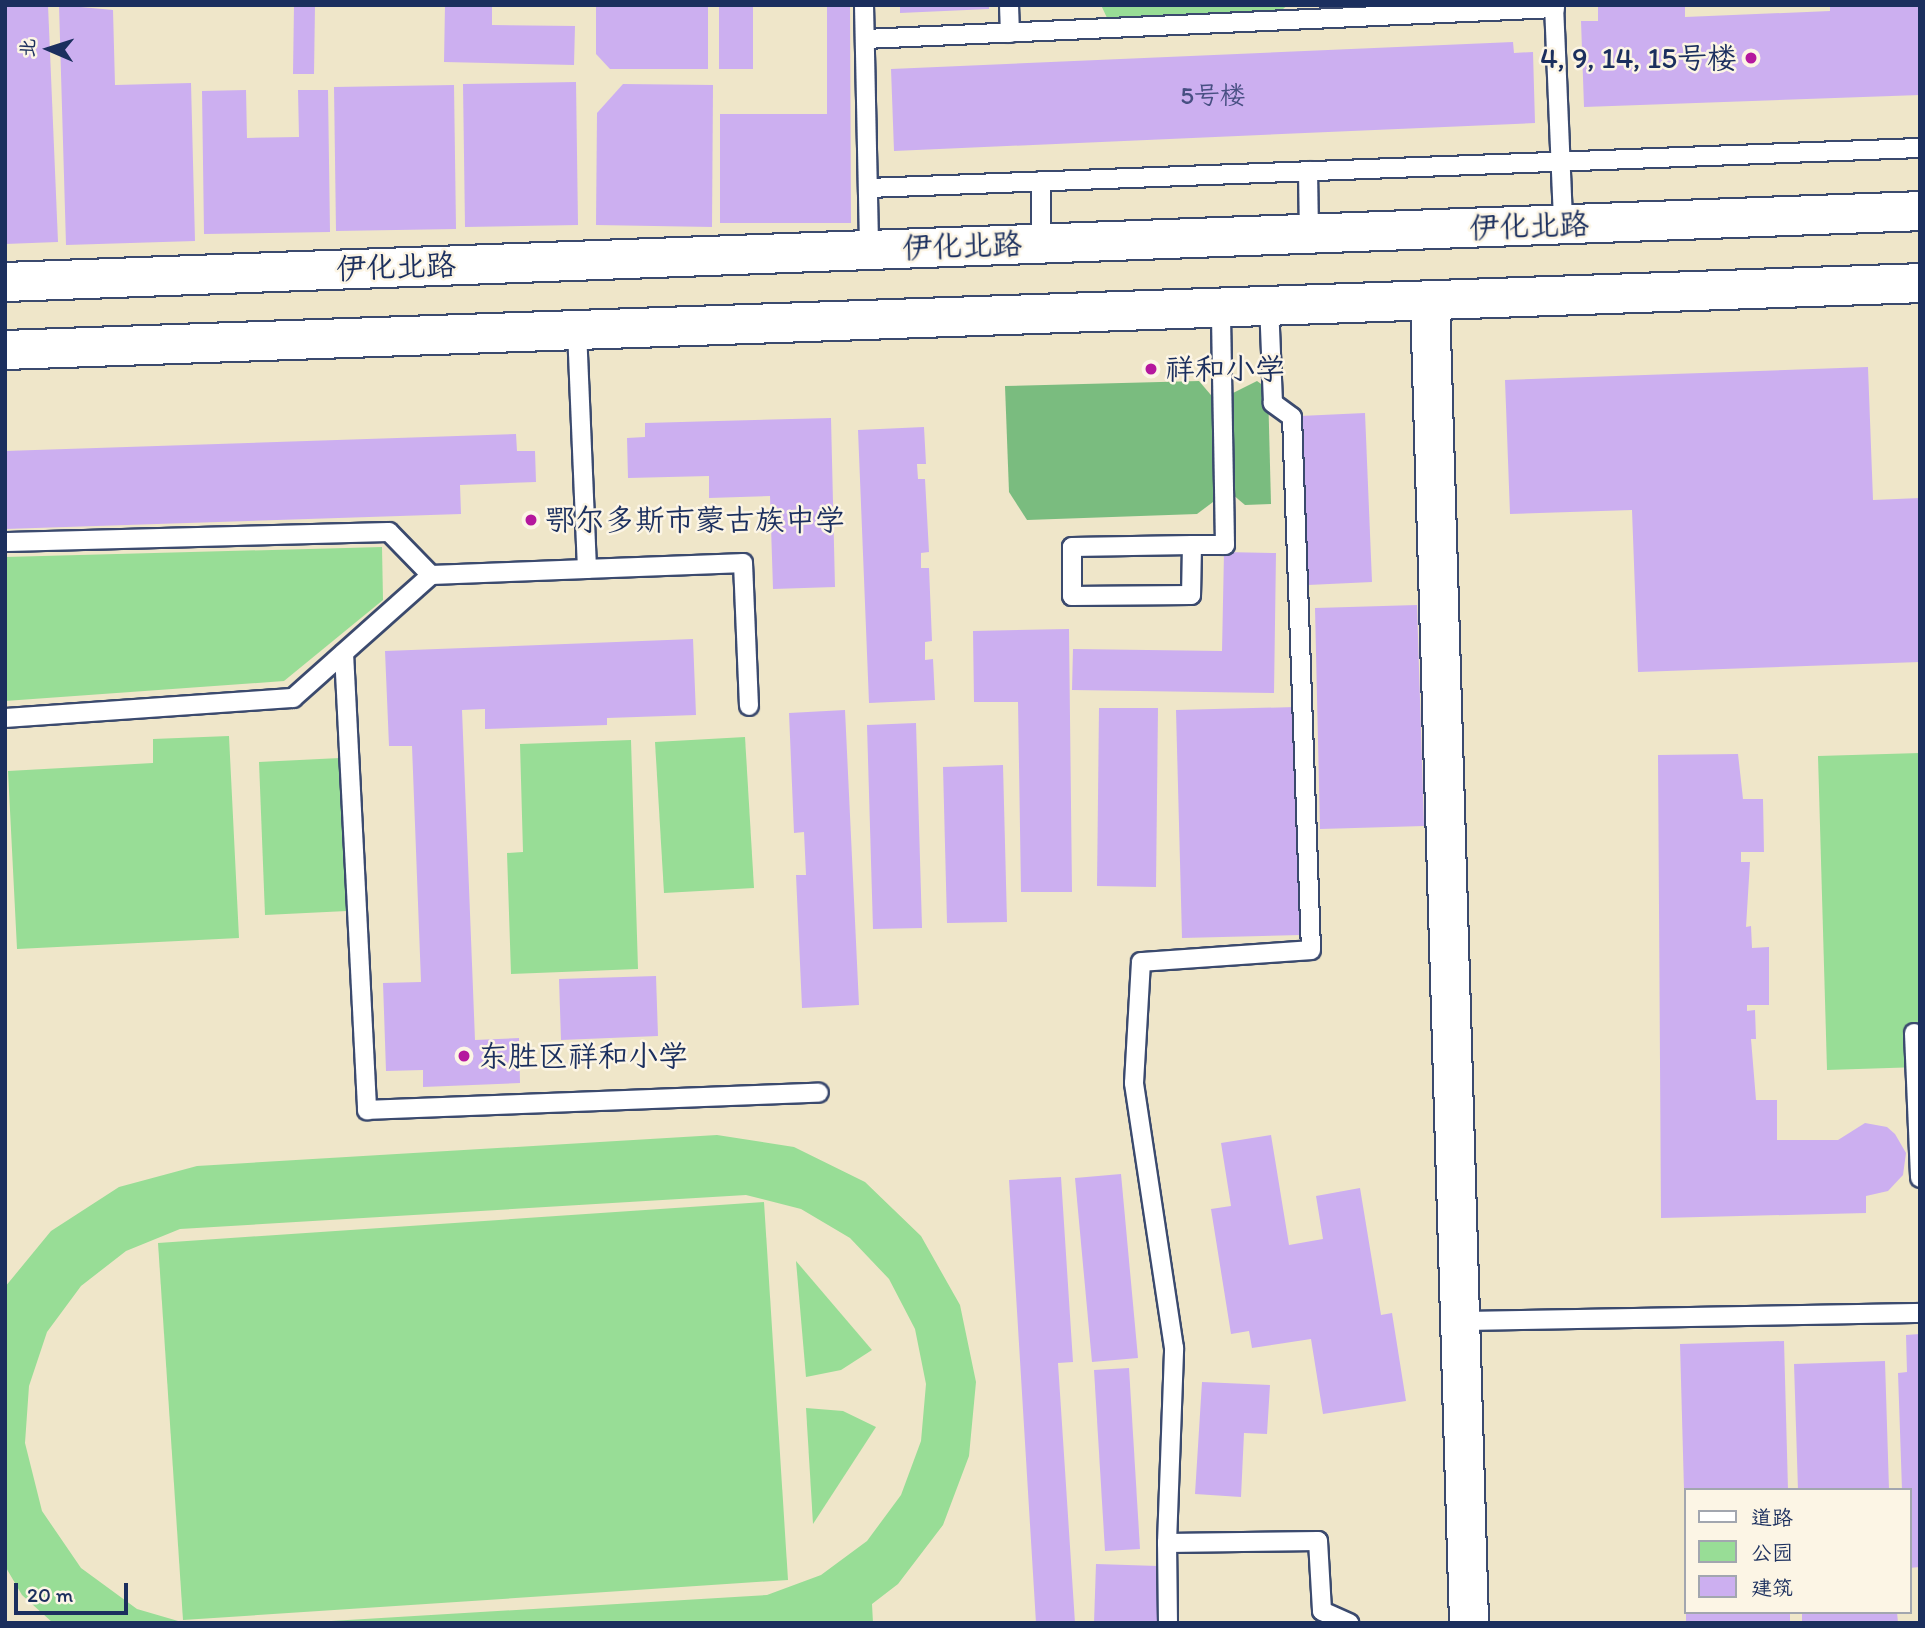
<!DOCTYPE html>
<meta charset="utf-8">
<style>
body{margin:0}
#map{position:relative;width:1925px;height:1628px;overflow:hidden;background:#efe6c9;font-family:Itim,"LXGW WenKai TC",sans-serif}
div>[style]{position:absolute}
.green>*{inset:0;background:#98dd96}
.forest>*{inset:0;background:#7abc7f}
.building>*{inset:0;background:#ccaff0}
.roads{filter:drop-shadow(2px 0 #3b4a6e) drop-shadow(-2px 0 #3b4a6e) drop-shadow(0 2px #3b4a6e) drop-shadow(0 -2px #3b4a6e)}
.service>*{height:18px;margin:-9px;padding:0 9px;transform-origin:9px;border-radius:9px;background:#fff}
.tertiary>*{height:38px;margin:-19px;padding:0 19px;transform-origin:19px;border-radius:19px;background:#fff}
.dots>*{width:19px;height:19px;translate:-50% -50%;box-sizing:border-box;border:4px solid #fcf5e5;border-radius:50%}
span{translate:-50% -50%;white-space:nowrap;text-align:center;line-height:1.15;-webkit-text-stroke:5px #fcf5e5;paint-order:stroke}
.number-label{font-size:26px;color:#474f82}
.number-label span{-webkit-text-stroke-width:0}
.poi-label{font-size:30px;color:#1b2f5e}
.right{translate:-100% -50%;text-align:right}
.left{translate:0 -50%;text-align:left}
.street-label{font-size:30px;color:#1b2f5e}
.frame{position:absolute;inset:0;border:7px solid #1b2f5e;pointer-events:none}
.legend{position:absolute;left:1684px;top:1488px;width:228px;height:126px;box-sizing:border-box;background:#fcf5e5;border:2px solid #a2a6af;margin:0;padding:9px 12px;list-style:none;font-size:21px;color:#1b2f5e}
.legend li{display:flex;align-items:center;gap:14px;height:35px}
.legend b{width:35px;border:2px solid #a2a6af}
.north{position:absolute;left:14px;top:14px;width:70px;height:70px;-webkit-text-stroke:5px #fcf5e5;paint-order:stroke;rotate:273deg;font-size:19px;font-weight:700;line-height:28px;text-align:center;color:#1b2f5e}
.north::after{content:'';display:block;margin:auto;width:24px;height:32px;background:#1b2f5e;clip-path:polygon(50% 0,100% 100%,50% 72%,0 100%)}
.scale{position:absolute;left:14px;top:1583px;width:114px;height:32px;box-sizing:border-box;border:4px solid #1b2f5e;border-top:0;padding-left:9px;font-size:21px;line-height:24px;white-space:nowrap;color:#1b2f5e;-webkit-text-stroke:5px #fcf5e5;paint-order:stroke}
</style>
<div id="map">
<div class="green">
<i style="clip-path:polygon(1101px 5px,1288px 5px,1278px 13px,1108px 20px)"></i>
<i style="clip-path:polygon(382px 547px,383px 600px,284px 681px,5px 701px,5px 557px)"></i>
<i style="clip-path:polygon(229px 736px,239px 938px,17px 949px,8px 771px,153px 763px,153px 739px)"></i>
<i style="clip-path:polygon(745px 737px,754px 888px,664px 893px,655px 742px)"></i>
<i style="clip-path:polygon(631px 740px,638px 969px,511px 974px,507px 853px,523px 852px,520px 744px)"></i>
<i style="clip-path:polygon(1920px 753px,1920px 1067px,1827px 1070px,1818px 756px)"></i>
<i style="clip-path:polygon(340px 758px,347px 911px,265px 915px,259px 762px)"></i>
<i style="clip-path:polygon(717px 1135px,794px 1147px,865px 1182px,921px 1236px,960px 1305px,976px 1382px,969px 1456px,943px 1525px,898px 1584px,872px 1604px,873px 1623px,298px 1623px,767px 1595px,821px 1575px,867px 1541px,901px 1495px,921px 1441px,926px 1384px,915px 1329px,889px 1279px,850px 1238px,801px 1209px,746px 1195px,180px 1229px,126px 1251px,81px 1286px,47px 1332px,29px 1386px,25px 1443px,42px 1511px,81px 1568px,137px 1609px,185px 1623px,53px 1623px,22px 1595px,5px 1566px,5px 1287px,51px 1231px,119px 1187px,197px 1166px)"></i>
<i style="clip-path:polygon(764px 1202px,788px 1580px,183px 1620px,158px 1243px)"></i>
<i style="clip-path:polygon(796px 1261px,872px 1350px,841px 1370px,806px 1377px)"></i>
<i style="clip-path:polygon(806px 1408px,843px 1411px,876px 1427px,813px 1524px)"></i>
</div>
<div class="forest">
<i style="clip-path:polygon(1199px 381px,1216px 401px,1217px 499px,1197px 514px,1027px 520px,1009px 492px,1005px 386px)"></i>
<i style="clip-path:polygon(1257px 381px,1268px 389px,1271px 504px,1245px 505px,1232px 494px,1231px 394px)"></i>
</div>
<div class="building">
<i style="clip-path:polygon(5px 5px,48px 5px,58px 242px,5px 244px)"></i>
<i style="clip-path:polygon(59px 5px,113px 10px,115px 85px,191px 83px,195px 241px,66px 245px)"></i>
<i style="clip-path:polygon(294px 5px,315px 5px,314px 74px,293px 74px)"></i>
<i style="clip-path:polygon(445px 5px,492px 5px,492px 25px,575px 26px,574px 65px,444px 62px)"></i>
<i style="clip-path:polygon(596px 5px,708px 5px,708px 69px,610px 69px,596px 54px)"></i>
<i style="clip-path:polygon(719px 5px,753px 5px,753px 69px,719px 69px)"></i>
<i style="clip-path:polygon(827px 5px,850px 5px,851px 223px,720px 223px,720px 114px,827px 114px)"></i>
<i style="clip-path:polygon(900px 5px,989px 5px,989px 9px,900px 13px)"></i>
<i style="clip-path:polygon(1598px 5px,1685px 5px,1685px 17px,1830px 11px,1830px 5px,1918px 5px,1920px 95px,1584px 107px,1581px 21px,1598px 21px)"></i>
<i style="clip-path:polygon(1513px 42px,1514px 53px,1533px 52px,1535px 123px,894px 151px,891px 69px)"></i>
<i style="clip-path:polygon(576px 82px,578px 225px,465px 227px,463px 84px)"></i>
<i style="clip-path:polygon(623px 84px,713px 85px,712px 227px,596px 225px,597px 113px)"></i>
<i style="clip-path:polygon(454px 85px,456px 229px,336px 231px,334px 87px)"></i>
<i style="clip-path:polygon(246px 90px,247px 138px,299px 137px,298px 90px,328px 90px,330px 232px,204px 234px,202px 91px)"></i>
<i style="clip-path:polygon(1868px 367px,1873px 500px,1920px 498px,1920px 662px,1638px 672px,1632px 510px,1510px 514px,1505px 380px)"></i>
<i style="clip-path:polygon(1365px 413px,1372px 582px,1308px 585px,1300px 416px)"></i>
<i style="clip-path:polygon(831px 418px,835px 587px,773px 589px,770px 496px,709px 498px,709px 476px,628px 478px,627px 438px,645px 437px,645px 423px)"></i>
<i style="clip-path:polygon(924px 427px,926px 464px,917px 464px,918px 479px,925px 479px,929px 552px,921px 553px,921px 568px,929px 568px,932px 641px,925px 642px,925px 660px,933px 659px,935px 700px,869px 703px,858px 430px)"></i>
<i style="clip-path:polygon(516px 434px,517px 451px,535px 451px,536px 482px,460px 485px,461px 514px,5px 529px,5px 451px)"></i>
<i style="clip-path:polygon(1224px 552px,1276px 553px,1274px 693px,1072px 690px,1073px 649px,1222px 651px)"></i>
<i style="clip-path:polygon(1417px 605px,1424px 826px,1320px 829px,1315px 608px)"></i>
<i style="clip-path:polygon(1069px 629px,1072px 892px,1021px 892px,1018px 702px,974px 702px,973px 631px)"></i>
<i style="clip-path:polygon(693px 639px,696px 715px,607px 718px,607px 725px,485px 729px,485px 709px,462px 710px,475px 1040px,519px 1038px,520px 1083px,423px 1087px,423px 1070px,386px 1071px,383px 983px,421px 982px,412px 746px,389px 746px,385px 651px)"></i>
<i style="clip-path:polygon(1295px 707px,1301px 935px,1182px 938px,1176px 710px)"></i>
<i style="clip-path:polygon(1099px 708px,1158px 708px,1156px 887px,1097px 886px)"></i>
<i style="clip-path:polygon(845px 710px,859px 1005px,802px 1008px,796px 875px,806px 875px,804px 832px,794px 833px,789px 713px)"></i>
<i style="clip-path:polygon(916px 723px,922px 928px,873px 929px,867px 725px)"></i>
<i style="clip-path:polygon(1738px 754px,1743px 799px,1763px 799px,1764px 852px,1741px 852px,1741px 862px,1750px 862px,1746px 927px,1751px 926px,1752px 948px,1769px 947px,1769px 1005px,1747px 1005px,1747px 1011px,1755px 1010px,1756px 1039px,1751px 1039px,1756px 1100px,1777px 1100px,1777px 1140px,1838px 1140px,1865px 1123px,1887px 1127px,1895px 1134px,1906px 1153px,1903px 1175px,1888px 1191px,1866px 1196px,1866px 1213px,1661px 1218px,1658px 755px)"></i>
<i style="clip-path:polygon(1003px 765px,1007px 922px,947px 923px,943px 767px)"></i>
<i style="clip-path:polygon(656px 976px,658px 1036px,561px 1040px,559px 979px)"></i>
<i style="clip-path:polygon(1271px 1135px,1289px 1245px,1323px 1239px,1316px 1196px,1360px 1188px,1381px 1315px,1392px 1313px,1406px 1401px,1323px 1414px,1311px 1339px,1252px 1348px,1249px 1331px,1231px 1334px,1211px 1209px,1231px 1206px,1221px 1143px)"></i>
<i style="clip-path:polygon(1121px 1174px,1138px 1358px,1092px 1362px,1075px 1178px)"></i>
<i style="clip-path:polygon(1061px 1177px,1073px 1362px,1058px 1363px,1075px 1623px,1036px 1623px,1009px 1180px)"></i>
<i style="clip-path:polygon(1920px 1334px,1920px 1567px,1909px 1568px,1909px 1490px,1902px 1490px,1898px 1373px,1907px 1372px,1906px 1335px)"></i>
<i style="clip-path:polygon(1784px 1341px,1788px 1490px,1684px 1490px,1680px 1344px)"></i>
<i style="clip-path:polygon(1885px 1361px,1889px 1490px,1798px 1490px,1794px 1364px)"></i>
<i style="clip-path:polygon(1129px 1368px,1140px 1549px,1105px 1551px,1094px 1370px)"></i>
<i style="clip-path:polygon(1202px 1382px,1270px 1385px,1267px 1434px,1244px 1433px,1241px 1497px,1195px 1494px)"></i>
<i style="clip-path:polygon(1096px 1564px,1158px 1566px,1157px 1623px,1094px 1623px)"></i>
<i style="clip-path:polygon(1686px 1612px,1790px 1612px,1790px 1623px,1686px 1623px)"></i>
<i style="clip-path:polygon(1802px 1612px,1897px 1612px,1898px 1623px,1802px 1623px)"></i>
</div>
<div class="roads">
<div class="service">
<i style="left:864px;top:5px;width:245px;rotate:88.8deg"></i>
<i style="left:1009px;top:5px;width:28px;rotate:88deg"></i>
<i style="left:1554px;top:5px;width:219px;rotate:87.6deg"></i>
<i style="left:865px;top:39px;width:691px;rotate:-2.57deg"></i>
<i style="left:1308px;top:171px;width:63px;rotate:89.1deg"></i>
<i style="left:868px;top:188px;width:1053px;rotate:-2.18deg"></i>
<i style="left:1041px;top:244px;width:63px;rotate:-90deg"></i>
<i style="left:577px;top:330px;width:239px;rotate:87.6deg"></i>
<i style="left:587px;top:569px;width:156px;rotate:-2.2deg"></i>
<i style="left:743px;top:563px;width:143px;rotate:87.6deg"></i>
<i style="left:5px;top:542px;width:384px;rotate:-1.5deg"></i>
<i style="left:389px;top:532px;width:60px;rotate:45.7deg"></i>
<i style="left:431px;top:575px;width:156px;rotate:-2.2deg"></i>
<i style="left:1192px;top:545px;width:50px;rotate:91.1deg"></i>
<i style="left:1191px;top:595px;width:119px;rotate:179.5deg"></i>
<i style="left:1072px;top:596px;width:49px;rotate:-90deg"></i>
<i style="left:1072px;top:547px;width:120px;rotate:-1deg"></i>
<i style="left:1192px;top:545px;width:33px"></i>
<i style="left:1225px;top:545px;width:238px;rotate:-91deg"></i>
<i style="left:344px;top:653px;width:458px;rotate:87.1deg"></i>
<i style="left:367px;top:1110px;width:452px;rotate:-2.2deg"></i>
<i style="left:5px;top:718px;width:289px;rotate:-4deg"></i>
<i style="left:293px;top:698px;width:185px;rotate:-41.7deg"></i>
<i style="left:1914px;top:1033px;width:145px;rotate:87.6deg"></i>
<i style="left:1460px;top:1321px;width:460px;rotate:-1deg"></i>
<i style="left:1167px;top:1543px;width:195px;rotate:-87.9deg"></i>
<i style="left:1174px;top:1348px;width:268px;rotate:-98.6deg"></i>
<i style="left:1134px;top:1083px;width:121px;rotate:-86.7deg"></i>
<i style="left:1141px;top:962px;width:170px;rotate:-4deg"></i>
<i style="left:1311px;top:950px;width:533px;rotate:-92.04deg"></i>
<i style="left:1292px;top:417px;width:24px;rotate:-144deg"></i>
<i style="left:1273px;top:403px;width:98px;rotate:-92.3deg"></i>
<i style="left:1168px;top:1623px;width:80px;rotate:-90.7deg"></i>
<i style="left:1167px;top:1543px;width:151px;rotate:-0.8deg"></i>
<i style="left:1318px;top:1541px;width:70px;rotate:86.7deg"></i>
<i style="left:1322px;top:1611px;width:30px;rotate:24deg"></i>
</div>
<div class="tertiary">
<i style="left:5px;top:282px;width:1916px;rotate:-2.12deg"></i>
<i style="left:1430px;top:300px;width:1324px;rotate:88.31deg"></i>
<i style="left:5px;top:350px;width:1916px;rotate:-2deg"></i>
</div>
</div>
<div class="dots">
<i style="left:1751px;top:58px;background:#b5179e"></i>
<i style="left:1151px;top:369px;background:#b5179e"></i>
<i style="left:531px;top:520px;background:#b5179e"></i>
<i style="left:464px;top:1056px;background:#b5179e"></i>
</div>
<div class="number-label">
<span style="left:1213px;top:96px">5号楼</span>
</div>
<div class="poi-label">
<span class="right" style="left:1737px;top:58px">4, 9, 14, 15号楼</span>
<span class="left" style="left:1165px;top:369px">祥和小学</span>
<span class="left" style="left:545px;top:520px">鄂尔多斯市蒙古族中学</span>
<span class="left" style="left:478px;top:1056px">东胜区祥和小学</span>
</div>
<div class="street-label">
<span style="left:1529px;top:226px;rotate:-2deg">伊化北路</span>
<span style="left:962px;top:246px;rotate:-2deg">伊化北路</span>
<span style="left:396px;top:267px;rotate:-2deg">伊化北路</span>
</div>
<div class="frame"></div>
<ul class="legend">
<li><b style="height:9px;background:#fff"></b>道路</li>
<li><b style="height:19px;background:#98dd96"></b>公园</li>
<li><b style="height:19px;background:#ccaff0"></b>建筑</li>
</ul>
<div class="north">北</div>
<div class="scale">20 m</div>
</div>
